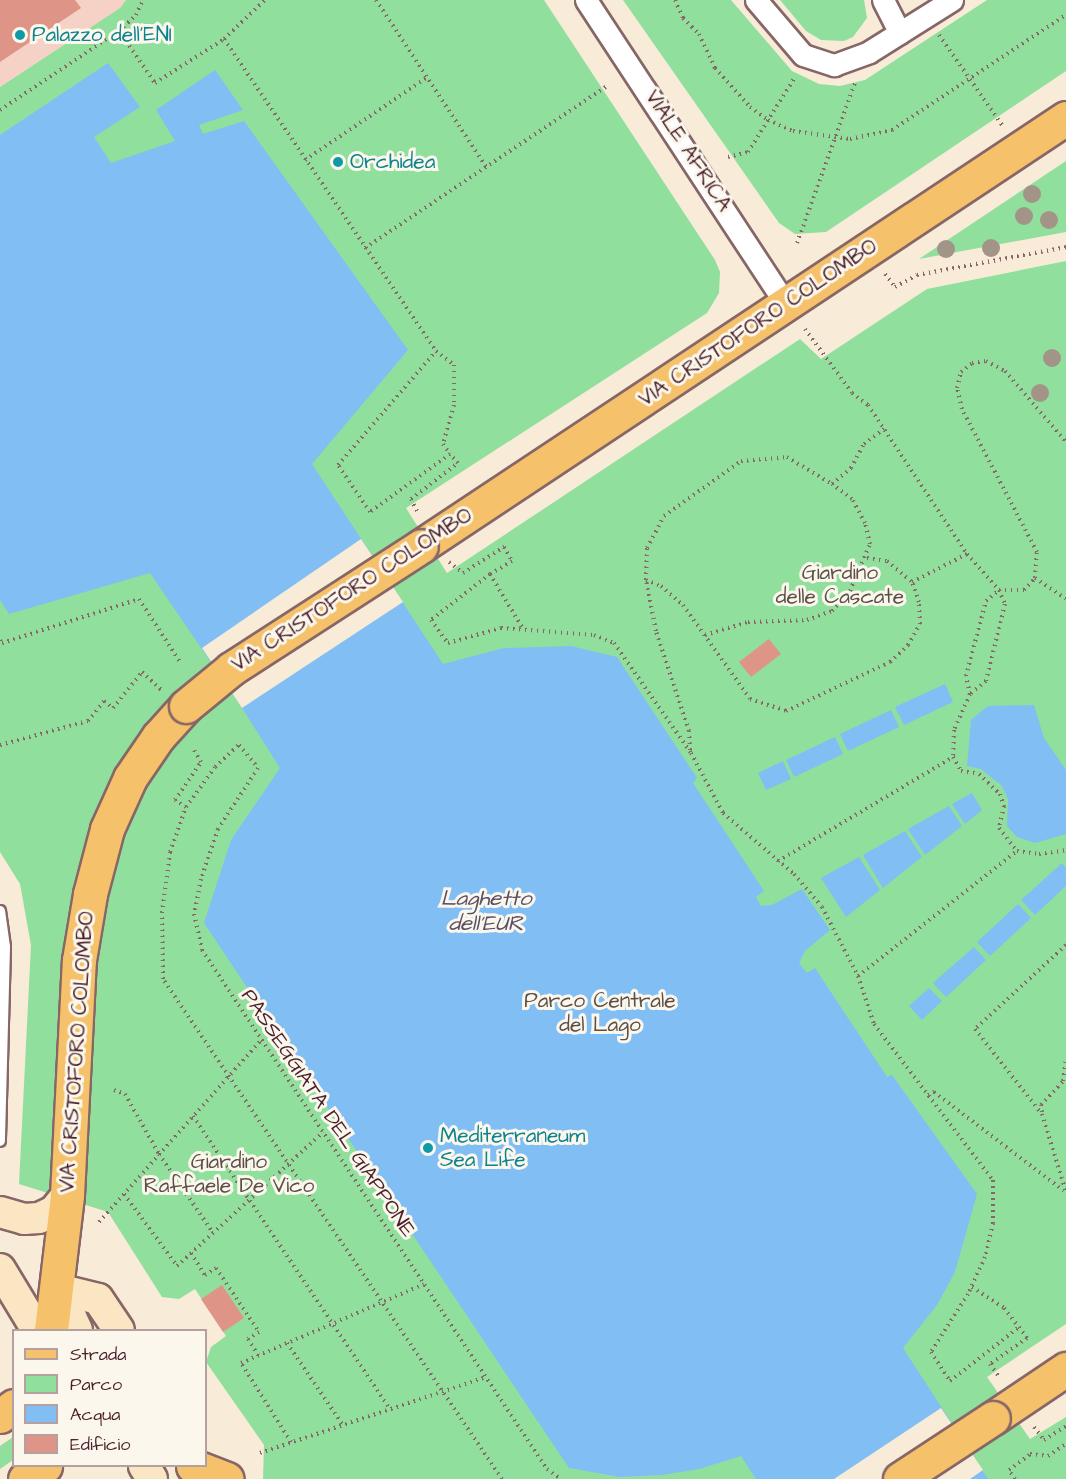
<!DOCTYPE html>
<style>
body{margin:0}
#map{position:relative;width:1066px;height:1479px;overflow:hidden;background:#f8ebd7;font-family:"Architects Daughter",sans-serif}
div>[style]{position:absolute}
.built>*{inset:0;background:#f6d1c6}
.green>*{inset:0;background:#90df9d}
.water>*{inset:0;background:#80bef4}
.pier>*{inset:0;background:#f8ebd7}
.building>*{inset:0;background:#de9587}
.path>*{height:4px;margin-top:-2px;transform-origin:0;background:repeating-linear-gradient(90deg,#876667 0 1.5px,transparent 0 6px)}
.roads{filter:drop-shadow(2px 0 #876667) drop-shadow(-2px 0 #876667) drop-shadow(0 2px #876667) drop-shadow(0 -2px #876667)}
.lane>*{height:10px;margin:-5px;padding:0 5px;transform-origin:5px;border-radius:5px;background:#fff}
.street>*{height:21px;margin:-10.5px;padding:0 10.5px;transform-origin:10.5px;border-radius:10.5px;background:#fff}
.secondary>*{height:30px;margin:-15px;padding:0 15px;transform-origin:15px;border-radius:15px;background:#fbe6c4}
.primary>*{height:33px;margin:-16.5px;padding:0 16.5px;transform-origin:16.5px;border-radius:16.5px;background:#f5c16b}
.bridges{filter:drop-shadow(2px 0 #876667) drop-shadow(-2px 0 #876667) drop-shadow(0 2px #876667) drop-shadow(0 -2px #876667)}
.primary-bridge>*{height:33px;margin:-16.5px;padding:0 16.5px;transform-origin:16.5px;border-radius:16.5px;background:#f5c16b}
.trees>*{width:18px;height:18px;margin:-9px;border-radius:50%;background:#a29588}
.dots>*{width:16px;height:16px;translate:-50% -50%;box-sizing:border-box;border:3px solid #fbf7ec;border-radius:50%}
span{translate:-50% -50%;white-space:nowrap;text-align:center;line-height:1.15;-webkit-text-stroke:6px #fbf7ec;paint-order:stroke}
.culture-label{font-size:21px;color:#0d838f}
.left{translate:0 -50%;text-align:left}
.street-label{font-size:21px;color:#4a1f2b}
.park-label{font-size:21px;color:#5c4f48}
.water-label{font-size:22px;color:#5a4f67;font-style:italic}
.legend{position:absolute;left:12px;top:1329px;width:195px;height:138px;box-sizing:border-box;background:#fbf7ec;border:2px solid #b4a19f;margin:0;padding:8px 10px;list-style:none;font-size:18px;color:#4a1f2b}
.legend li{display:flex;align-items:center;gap:12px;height:30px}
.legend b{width:30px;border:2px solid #b4a19f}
</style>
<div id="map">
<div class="built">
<i style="clip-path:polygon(0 0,126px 0,120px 8px,0 87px)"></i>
</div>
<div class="green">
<i style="clip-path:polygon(126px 0,544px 0,715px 260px,720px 272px,719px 293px,707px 313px,406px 508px,447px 573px,800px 339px,821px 359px,927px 289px,1066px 261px,1066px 1324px,987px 1377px,1030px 1439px,1066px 1417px,1066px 1479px,263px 1479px,264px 1445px,206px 1362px,211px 1347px,226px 1336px,195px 1289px,179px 1299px,162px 1297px,108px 1212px,19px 1184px,31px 945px,20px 884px,0 852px,0 87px,120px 8px)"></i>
<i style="clip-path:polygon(623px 0,731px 0,792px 71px,819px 84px,840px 86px,865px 80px,987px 0,1066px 0,1066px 71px,826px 232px,795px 234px,779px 223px)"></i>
<i style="clip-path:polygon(780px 0,864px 0,867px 18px,853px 37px,844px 41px,821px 40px,806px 31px)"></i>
<i style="clip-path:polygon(1066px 161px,1066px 232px,919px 259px)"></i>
<i style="clip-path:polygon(13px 1437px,13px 1460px,0 1469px,0 1446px)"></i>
</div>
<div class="water">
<i style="clip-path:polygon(108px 63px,140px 107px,94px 137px,111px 163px,175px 141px,156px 110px,215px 70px,243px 110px,199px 125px,203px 134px,244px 121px,408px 350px,312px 464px,443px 664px,504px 648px,571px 646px,617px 657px,697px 778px,693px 783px,764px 891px,756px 897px,761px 906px,772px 905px,802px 889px,830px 930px,805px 951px,799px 963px,807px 973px,815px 968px,887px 1077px,892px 1075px,977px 1194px,955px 1272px,937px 1305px,903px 1348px,988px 1479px,756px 1479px,741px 1456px,699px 1469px,662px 1475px,620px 1477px,569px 1468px,204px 923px,231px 840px,280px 768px,242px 708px,150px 573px,9px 614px,0 600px,0 135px)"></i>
<i style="clip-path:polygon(945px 684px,953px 702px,904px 725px,895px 707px)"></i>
<i style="clip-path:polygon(1034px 705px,1044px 738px,1066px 770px,1066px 834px,1035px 843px,1017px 837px,1007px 826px,1008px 799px,1002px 786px,981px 769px,967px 766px,971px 720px,988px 706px)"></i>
<i style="clip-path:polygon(891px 710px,899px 727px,848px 751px,840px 734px)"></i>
<i style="clip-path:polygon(835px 737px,843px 754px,794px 777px,786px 760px)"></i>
<i style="clip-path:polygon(783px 761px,791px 779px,766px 790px,758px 773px)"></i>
<i style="clip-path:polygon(972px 793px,982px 810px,965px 824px,952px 804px)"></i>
<i style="clip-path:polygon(949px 806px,962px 826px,925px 855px,908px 829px)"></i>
<i style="clip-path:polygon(905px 831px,922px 857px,883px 888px,863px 855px)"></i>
<i style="clip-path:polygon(859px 857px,880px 890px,846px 917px,821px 878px)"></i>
<i style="clip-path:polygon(1062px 863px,1066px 868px,1066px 886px,1035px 915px,1021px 900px)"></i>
<i style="clip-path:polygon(1018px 904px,1031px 918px,990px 956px,977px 942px)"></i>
<i style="clip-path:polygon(974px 947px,986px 960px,946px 997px,933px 983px)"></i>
<i style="clip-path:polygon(929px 988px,942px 1001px,922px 1020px,909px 1006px)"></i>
</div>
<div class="pier">
<i style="clip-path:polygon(361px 539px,403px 602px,242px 708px,202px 648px)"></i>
<i style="clip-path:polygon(941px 1408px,983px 1470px,970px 1479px,834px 1479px)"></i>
</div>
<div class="building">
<i style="clip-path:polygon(0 0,75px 0,81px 8px,0 62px)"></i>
<i style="clip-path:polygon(769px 639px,781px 654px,751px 677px,739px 662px)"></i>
<i style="clip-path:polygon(222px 1285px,244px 1318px,223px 1332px,201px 1299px)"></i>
</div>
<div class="path">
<i style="left:376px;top:0;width:200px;rotate:56.6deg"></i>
<i style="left:675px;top:0;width:20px;rotate:66deg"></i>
<i style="left:683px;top:18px;width:23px;rotate:45deg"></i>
<i style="left:699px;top:34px;width:38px;rotate:65deg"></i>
<i style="left:715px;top:68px;width:52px;rotate:48.1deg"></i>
<i style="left:750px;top:107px;width:22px;rotate:36deg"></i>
<i style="left:768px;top:120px;width:27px;rotate:24deg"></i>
<i style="left:793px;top:131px;width:58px;rotate:8deg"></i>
<i style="left:850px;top:139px;width:43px;rotate:-12.1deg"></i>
<i style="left:892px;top:130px;width:209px;rotate:-33.5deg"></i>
<i style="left:119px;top:31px;width:23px;rotate:-43deg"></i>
<i style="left:136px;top:15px;width:17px;rotate:-65deg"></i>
<i style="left:939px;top:35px;width:110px;rotate:55deg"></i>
<i style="left:224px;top:39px;width:57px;rotate:-43.6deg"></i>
<i style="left:0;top:110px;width:143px;rotate:-33.6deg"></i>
<i style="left:119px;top:31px;width:63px;rotate:55.3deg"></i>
<i style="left:155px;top:83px;width:82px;rotate:-32.5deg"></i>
<i style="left:224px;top:39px;width:377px;rotate:55.8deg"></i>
<i style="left:436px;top:351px;width:23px;rotate:38deg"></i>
<i style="left:454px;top:365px;width:40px;rotate:90deg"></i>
<i style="left:454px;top:405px;width:41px;rotate:105.8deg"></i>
<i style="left:443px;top:444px;width:12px;rotate:55deg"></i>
<i style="left:728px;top:157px;width:21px;rotate:-14deg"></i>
<i style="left:748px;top:152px;width:89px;rotate:-57.9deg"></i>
<i style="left:305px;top:160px;width:146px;rotate:-34.1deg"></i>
<i style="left:797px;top:243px;width:173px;rotate:-70.1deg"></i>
<i style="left:365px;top:248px;width:291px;rotate:-33.8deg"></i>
<i style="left:885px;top:274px;width:16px;rotate:52deg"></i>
<i style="left:895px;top:287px;width:25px;rotate:-29deg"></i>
<i style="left:917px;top:275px;width:152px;rotate:-10.6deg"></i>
<i style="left:805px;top:329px;width:79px;rotate:53.7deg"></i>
<i style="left:852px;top:393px;width:20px;rotate:37deg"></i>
<i style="left:868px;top:405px;width:179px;rotate:56.4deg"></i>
<i style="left:967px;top:554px;width:48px;rotate:48.4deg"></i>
<i style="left:999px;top:590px;width:25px"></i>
<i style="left:1024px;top:590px;width:16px;rotate:-47deg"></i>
<i style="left:1035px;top:578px;width:26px;rotate:-86deg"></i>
<i style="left:1037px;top:552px;width:161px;rotate:-117.7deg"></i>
<i style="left:962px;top:409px;width:22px;rotate:-103deg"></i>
<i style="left:957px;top:388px;width:16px;rotate:-76deg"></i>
<i style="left:961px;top:372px;width:14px;rotate:-39deg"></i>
<i style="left:972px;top:363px;width:14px;rotate:-8deg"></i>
<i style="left:986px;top:361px;width:21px;rotate:28deg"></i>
<i style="left:1005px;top:371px;width:94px;rotate:49.3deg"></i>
<i style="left:417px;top:511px;width:13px;rotate:-117deg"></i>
<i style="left:411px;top:499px;width:59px;rotate:-37.5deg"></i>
<i style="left:458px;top:463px;width:12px;rotate:-132deg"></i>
<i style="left:450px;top:454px;width:99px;rotate:144.1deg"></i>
<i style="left:370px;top:512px;width:57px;rotate:-124.2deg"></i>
<i style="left:338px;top:465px;width:150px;rotate:-49.3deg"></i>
<i style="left:867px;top:558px;width:20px;rotate:9deg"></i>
<i style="left:887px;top:561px;width:33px;rotate:40deg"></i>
<i style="left:449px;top:562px;width:18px;rotate:38deg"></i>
<i style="left:463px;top:573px;width:49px;rotate:-32.4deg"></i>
<i style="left:504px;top:547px;width:16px;rotate:60deg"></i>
<i style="left:512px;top:561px;width:26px;rotate:149deg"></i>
<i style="left:490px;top:574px;width:64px;rotate:59deg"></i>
<i style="left:490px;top:574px;width:75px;rotate:142.1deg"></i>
<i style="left:431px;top:620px;width:29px;rotate:54deg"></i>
<i style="left:448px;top:643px;width:55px;rotate:-15.8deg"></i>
<i style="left:501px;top:628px;width:93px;rotate:4.3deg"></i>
<i style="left:594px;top:635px;width:22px;rotate:22deg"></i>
<i style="left:614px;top:643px;width:134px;rotate:55deg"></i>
<i style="left:691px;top:753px;width:68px;rotate:61.9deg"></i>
<i style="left:723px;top:813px;width:94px;rotate:40.7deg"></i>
<i style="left:794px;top:874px;width:43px;rotate:49.7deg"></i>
<i style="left:822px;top:907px;width:78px;rotate:62.4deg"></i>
<i style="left:858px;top:976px;width:51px;rotate:71.6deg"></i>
<i style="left:874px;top:1024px;width:196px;rotate:52.7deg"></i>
<i style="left:993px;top:1180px;width:43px;rotate:90deg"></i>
<i style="left:993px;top:1223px;width:35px;rotate:103deg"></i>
<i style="left:985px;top:1257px;width:41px;rotate:114.7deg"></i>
<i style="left:968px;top:1294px;width:69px;rotate:122.5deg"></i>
<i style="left:931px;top:1352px;width:35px;rotate:57deg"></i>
<i style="left:950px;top:1381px;width:88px;rotate:-38deg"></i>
<i style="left:1019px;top:1327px;width:14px;rotate:54deg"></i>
<i style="left:1027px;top:1338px;width:45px;rotate:144.9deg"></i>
<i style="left:990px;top:1364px;width:16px;rotate:55deg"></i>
<i style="left:1035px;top:578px;width:37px;rotate:34deg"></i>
<i style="left:646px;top:580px;width:32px;rotate:-88deg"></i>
<i style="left:647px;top:548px;width:36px;rotate:-62deg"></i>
<i style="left:664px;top:516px;width:95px;rotate:-35.5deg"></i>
<i style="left:741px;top:461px;width:46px;rotate:-5deg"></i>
<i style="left:787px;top:457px;width:52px;rotate:31deg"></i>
<i style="left:999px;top:590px;width:15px;rotate:67deg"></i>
<i style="left:1005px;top:604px;width:79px;rotate:103.9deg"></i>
<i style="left:986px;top:681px;width:21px;rotate:141deg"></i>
<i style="left:970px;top:694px;width:18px;rotate:-103deg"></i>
<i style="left:966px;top:676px;width:78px;rotate:-75.1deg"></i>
<i style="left:986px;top:601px;width:17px;rotate:-40deg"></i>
<i style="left:705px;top:635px;width:45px;rotate:-16.8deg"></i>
<i style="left:748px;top:622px;width:59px;rotate:-1.9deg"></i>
<i style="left:807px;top:620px;width:27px;rotate:-20deg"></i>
<i style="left:832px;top:611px;width:27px;rotate:-48deg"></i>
<i style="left:850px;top:591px;width:51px;rotate:-66.9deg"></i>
<i style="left:870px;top:544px;width:22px;rotate:-103deg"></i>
<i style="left:865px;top:523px;width:27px;rotate:-118deg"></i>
<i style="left:852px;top:499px;width:25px;rotate:-143deg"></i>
<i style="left:832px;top:484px;width:25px;rotate:-40deg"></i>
<i style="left:851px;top:468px;width:27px;rotate:-62deg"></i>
<i style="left:864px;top:444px;width:25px;rotate:-37deg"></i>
<i style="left:0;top:640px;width:4px;rotate:56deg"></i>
<i style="left:2px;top:643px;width:144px;rotate:-17.8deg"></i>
<i style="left:139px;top:599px;width:75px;rotate:56.9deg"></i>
<i style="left:970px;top:694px;width:39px;rotate:114deg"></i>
<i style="left:954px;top:730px;width:27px;rotate:92deg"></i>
<i style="left:953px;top:757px;width:16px;rotate:60deg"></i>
<i style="left:961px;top:771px;width:18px;rotate:9deg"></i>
<i style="left:979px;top:774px;width:29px;rotate:44deg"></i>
<i style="left:1000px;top:794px;width:13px;rotate:72deg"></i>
<i style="left:1004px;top:806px;width:23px;rotate:103deg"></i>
<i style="left:999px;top:828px;width:29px;rotate:52deg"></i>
<i style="left:1017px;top:851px;width:22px;rotate:8deg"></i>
<i style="left:1039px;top:854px;width:27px;rotate:-8deg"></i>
<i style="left:0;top:745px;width:91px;rotate:-15.3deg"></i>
<i style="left:88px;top:721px;width:26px;rotate:-51deg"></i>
<i style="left:104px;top:701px;width:11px;rotate:38deg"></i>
<i style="left:113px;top:708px;width:46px;rotate:-51.1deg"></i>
<i style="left:142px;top:672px;width:26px;rotate:43deg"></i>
<i style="left:690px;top:750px;width:19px;rotate:-93deg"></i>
<i style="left:689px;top:731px;width:105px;rotate:-108.3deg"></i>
<i style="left:656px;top:631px;width:52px;rotate:-101.1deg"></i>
<i style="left:646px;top:580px;width:16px;rotate:22deg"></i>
<i style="left:661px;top:586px;width:29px;rotate:41deg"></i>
<i style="left:683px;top:605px;width:115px;rotate:54.5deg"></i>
<i style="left:750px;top:699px;width:38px;rotate:18deg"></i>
<i style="left:786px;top:711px;width:115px;rotate:-25.2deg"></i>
<i style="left:890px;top:662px;width:25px;rotate:-43deg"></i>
<i style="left:908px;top:645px;width:24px;rotate:-60deg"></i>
<i style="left:920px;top:624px;width:22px;rotate:-93deg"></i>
<i style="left:919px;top:602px;width:21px;rotate:-109deg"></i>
<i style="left:912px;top:582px;width:62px;rotate:-27deg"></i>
<i style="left:186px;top:807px;width:13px;rotate:-148deg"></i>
<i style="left:175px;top:800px;width:46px;rotate:-55.6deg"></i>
<i style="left:201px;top:762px;width:14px;rotate:-120deg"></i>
<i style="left:778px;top:861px;width:204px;rotate:-30.7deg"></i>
<i style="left:1066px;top:945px;width:124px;rotate:137.3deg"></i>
<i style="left:975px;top:1029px;width:108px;rotate:51.8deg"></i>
<i style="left:1042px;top:1114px;width:82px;rotate:72.9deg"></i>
<i style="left:858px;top:976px;width:202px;rotate:-38.2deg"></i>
<i style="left:114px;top:1090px;width:12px;rotate:20deg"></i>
<i style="left:125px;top:1094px;width:69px;rotate:60.5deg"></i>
<i style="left:159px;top:1154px;width:96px;rotate:55.6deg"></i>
<i style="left:928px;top:1095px;width:7px;rotate:-27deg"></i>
<i style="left:934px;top:1092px;width:163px;rotate:37.3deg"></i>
<i style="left:1042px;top:1112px;width:7px;rotate:-98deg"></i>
<i style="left:1041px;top:1105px;width:33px;rotate:-47deg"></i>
<i style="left:1063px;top:1081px;width:22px;rotate:-82deg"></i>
<i style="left:193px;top:1116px;width:353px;rotate:56.1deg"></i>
<i style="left:124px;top:1194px;width:89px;rotate:53.6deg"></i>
<i style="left:177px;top:1266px;width:198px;rotate:-42.5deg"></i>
<i style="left:99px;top:1222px;width:244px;rotate:-48.3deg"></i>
<i style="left:191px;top:1253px;width:26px;rotate:58deg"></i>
<i style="left:205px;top:1275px;width:13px;rotate:-32deg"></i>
<i style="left:216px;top:1268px;width:77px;rotate:56.1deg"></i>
<i style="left:259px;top:1332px;width:13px;rotate:148deg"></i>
<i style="left:248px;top:1339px;width:19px;rotate:58deg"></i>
<i style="left:972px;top:1287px;width:38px;rotate:33deg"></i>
<i style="left:1004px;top:1308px;width:24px;rotate:52deg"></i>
<i style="left:287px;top:1343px;width:99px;rotate:55.7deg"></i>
<i style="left:1034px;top:1427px;width:16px;rotate:52deg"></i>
<i style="left:1044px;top:1440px;width:26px;rotate:-32deg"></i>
<i style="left:291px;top:1442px;width:93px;rotate:-122.3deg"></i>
<i style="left:241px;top:1363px;width:199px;rotate:-23.3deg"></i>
<i style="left:260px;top:1453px;width:238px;rotate:-18.6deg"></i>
<i style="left:502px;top:1479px;width:604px;rotate:-124.14deg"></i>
<i style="left:163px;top:979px;width:66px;rotate:-90.9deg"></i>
<i style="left:162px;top:913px;width:62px;rotate:-82.5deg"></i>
<i style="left:170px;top:852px;width:48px;rotate:-70.4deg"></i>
<i style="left:186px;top:807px;width:49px;rotate:-54.1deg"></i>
<i style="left:215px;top:767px;width:33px;rotate:-43deg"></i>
<i style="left:239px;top:745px;width:30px;rotate:50deg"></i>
<i style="left:258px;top:768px;width:73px;rotate:123.3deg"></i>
<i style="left:218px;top:829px;width:53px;rotate:108.8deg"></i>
<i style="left:201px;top:879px;width:36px;rotate:101deg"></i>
<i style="left:194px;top:914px;width:37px;rotate:77deg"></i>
<i style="left:202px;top:950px;width:623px;rotate:56.39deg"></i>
<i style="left:547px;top:1469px;width:17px;rotate:36deg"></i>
<i style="left:1015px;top:1479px;width:11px;rotate:-124deg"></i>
<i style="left:1009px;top:1470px;width:26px;rotate:-37deg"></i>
<i style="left:1030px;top:1454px;width:18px;rotate:6deg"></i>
<i style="left:1048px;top:1456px;width:22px;rotate:-34deg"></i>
</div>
<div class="roads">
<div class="lane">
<i style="left:0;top:911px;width:36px;rotate:82deg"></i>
<i style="left:5px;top:947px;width:194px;rotate:91.5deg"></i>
</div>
<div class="street">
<i style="left:586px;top:0;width:365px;rotate:56.7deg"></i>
<i style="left:756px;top:0;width:72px;rotate:49.5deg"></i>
<i style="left:803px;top:55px;width:33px;rotate:18deg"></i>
<i style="left:834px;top:65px;width:37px;rotate:-20deg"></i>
<i style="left:869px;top:52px;width:98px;rotate:-32.1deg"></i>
<i style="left:883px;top:0;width:37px;rotate:63deg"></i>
</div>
<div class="secondary">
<i style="left:0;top:1212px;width:25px;rotate:16deg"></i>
<i style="left:24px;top:1219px;width:15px;rotate:-4deg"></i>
<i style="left:39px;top:1218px;width:17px;rotate:-25deg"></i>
<i style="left:54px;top:1211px;width:21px;rotate:-51deg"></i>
<i style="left:0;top:1269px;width:71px;rotate:58.8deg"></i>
<i style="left:58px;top:1289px;width:41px;rotate:14deg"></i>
<i style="left:98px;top:1299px;width:37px;rotate:56deg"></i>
<i style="left:58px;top:1289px;width:45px;rotate:65.1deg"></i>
<i style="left:144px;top:1466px;width:15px;rotate:58deg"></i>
</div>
<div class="primary">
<i style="left:421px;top:546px;width:774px;rotate:-33.57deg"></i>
<i style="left:51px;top:1330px;width:136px;rotate:-83.2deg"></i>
<i style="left:67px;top:1195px;width:235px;rotate:-87.1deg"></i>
<i style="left:79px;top:960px;width:67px;rotate:-80.5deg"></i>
<i style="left:90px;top:894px;width:67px;rotate:-75.3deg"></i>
<i style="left:107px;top:829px;width:56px;rotate:-65.7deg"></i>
<i style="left:130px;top:778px;width:50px;rotate:-55.7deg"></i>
<i style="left:158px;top:737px;width:42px;rotate:-47.9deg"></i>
<i style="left:0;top:1416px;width:17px;rotate:-36deg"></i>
<i style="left:993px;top:1418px;width:88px;rotate:-33.9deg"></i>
<i style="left:193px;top:1466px;width:36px;rotate:21deg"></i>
<i style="left:25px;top:1479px;width:24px;rotate:-33deg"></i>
</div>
</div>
<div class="bridges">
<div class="primary-bridge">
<i style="left:186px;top:706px;width:58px;rotate:-39.4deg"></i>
<i style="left:231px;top:669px;width:226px;rotate:-32.9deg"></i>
<i style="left:900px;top:1479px;width:111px;rotate:-33.3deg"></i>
</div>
</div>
<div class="trees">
<i style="left:1032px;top:194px"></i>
<i style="left:1024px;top:216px"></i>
<i style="left:1049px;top:220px"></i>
<i style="left:991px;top:248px"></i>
<i style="left:946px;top:249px"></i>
<i style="left:1052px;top:358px"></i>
<i style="left:1040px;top:393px"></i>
</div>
<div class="dots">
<i style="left:20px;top:35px;background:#0f9aa8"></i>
<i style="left:338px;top:162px;background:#0f9aa8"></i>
<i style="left:428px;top:1148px;background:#0f9aa8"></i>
</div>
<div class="culture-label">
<span class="left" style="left:32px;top:35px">Palazzo dell'ENI</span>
<span class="left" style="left:350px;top:162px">Orchidea</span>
<span class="left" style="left:440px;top:1148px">Mediterraneum<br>Sea Life</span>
</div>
<div class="street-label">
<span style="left:688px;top:151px;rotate:57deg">VIALE AFRICA</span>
<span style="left:758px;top:323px;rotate:-34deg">VIA CRISTOFORO COLOMBO</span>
<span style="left:352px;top:590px;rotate:-33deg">VIA CRISTOFORO COLOMBO</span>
<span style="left:77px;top:1052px;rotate:-86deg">VIA CRISTOFORO COLOMBO</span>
<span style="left:328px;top:1113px;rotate:56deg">PASSEGGIATA DEL GIAPPONE</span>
</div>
<div class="park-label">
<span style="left:840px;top:585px">Giardino<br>delle Cascate</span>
<span style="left:600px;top:1013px">Parco Centrale<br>del Lago</span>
<span style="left:229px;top:1174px">Giardino<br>Raffaele De Vico</span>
</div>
<div class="water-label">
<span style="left:486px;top:911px">Laghetto<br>dell'EUR</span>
</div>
<ul class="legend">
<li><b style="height:8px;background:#f5c16b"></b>Strada</li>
<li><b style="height:16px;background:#90df9d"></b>Parco</li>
<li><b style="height:16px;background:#80bef4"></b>Acqua</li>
<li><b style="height:16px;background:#de9587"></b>Edificio</li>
</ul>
</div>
